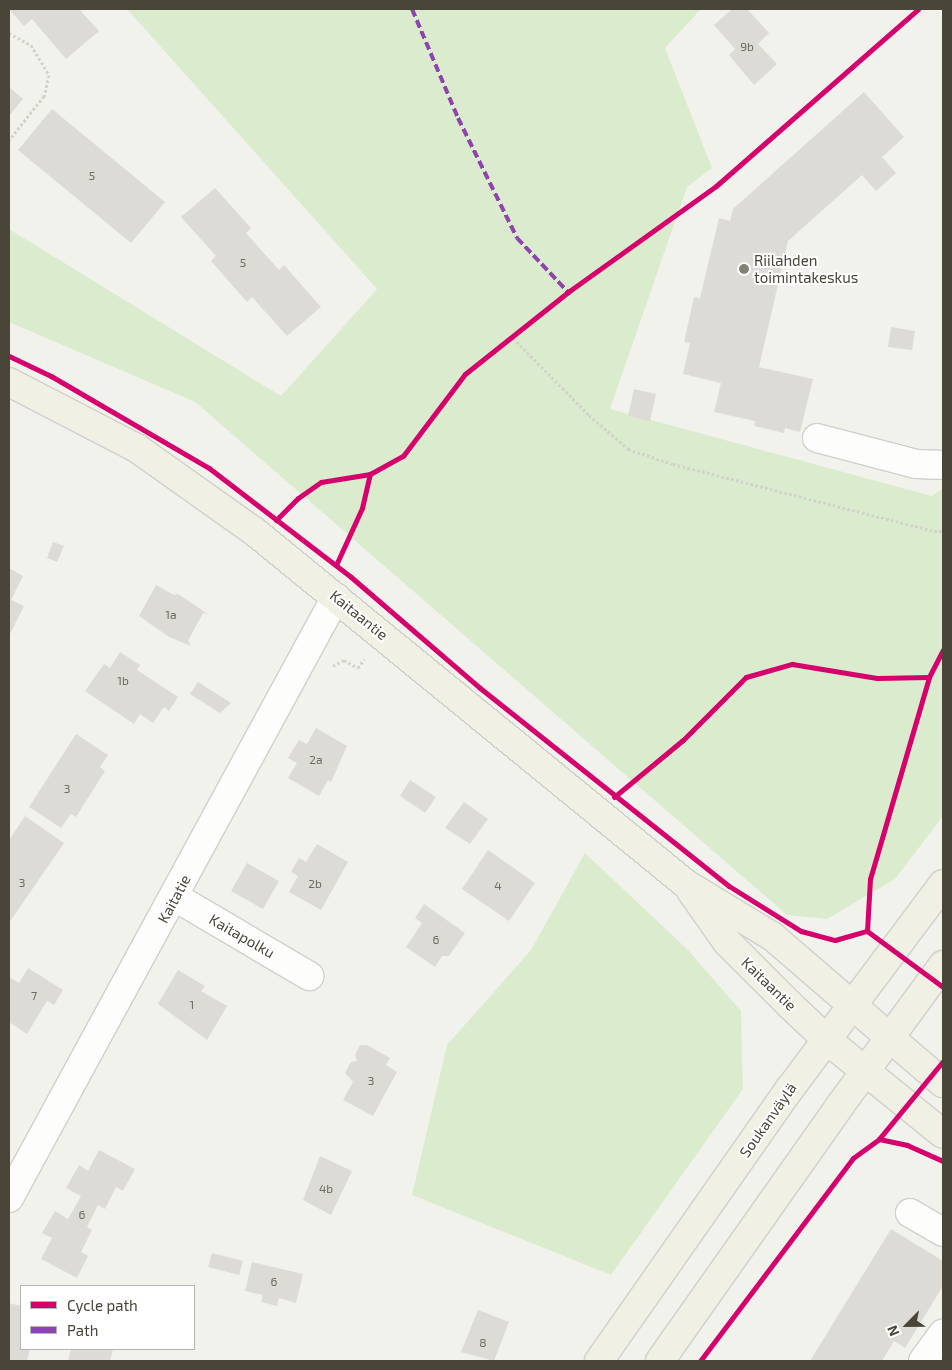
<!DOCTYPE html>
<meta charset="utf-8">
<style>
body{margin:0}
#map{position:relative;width:952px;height:1370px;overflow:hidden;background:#f2f2ed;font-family:"Exo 2",sans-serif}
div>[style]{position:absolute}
.green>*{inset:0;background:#dbecce}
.building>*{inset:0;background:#dcdbd5}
.path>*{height:3px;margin-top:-1.5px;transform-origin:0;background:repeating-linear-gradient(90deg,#d2d2cb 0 2.5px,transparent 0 5px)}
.roads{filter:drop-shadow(1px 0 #d0d0cb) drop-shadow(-1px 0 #d0d0cb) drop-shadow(0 1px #d0d0cb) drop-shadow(0 -1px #d0d0cb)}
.minor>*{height:28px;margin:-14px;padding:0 14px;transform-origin:14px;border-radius:14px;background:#fdfdfc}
.major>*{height:28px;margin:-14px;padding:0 14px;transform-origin:14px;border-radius:14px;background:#f1f0e5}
.quiet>*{height:4px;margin-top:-2px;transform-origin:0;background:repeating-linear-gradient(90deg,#8e44ad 0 8px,transparent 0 12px)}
.cycleway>*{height:5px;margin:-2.5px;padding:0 2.5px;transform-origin:2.5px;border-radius:2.5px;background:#d6006c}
.dots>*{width:14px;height:14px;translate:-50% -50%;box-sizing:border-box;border:2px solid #fff;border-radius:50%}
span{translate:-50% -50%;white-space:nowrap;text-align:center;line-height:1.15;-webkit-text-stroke:4px #fff;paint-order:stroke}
.number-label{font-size:12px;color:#6e6b60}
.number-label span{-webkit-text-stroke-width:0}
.poi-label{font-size:15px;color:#494538}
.left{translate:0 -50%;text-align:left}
.street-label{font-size:15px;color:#494538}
.frame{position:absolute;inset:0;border:10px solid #494538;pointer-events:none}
.legend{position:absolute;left:20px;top:1285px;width:175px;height:65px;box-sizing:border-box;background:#fff;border:1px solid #b6b5af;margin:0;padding:6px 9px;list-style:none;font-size:15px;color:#494538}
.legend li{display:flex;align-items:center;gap:10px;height:25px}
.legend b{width:25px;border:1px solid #b6b5af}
.north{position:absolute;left:882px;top:1300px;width:50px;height:50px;-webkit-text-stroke:4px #fff;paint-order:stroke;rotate:247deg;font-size:14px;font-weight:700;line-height:20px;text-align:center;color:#494538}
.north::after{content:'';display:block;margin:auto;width:18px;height:22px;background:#494538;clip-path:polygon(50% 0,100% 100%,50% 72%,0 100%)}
</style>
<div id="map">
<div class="green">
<i style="clip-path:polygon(127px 9px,701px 9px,665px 48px,712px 168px,687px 187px,610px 409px,932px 496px,943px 488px,943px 816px,895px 879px,827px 919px,787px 915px,195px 402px,9px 322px,9px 229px,281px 396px,377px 289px)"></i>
<i style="clip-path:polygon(585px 853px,688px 950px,741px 1011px,743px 1089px,611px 1275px,412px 1195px,447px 1045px,531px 950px)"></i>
</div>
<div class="building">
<i style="clip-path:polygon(9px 9px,79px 9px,99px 31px,66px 59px,32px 19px,24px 26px)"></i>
<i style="clip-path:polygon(732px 9px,747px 9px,769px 33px,758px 44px,777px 64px,754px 85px,729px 55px,735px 49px,714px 25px)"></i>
<i style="clip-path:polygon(9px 87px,23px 99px,9px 116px)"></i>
<i style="clip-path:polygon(864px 92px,904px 137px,882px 157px,896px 173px,876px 191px,862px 175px,788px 241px,759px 367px,813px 379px,800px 432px,785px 428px,784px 433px,754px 426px,755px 421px,714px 412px,721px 383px,683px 374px,690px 343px,684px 342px,694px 297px,700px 298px,719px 218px,730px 221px,733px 209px)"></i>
<i style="clip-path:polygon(52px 109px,165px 202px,131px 243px,18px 150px)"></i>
<i style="clip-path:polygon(215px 188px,251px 228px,246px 233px,279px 270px,284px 265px,321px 307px,287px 336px,252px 297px,247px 302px,211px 261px,216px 256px,181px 217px)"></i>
<i style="clip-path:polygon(891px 327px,915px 331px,912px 350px,888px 347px)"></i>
<i style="clip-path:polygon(634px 389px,656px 394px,650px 421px,628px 416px)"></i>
<i style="clip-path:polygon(53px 542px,64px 546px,57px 562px,47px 558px)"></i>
<i style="clip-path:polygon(9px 568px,23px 576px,11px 600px,24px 606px,9px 636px)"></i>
<i style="clip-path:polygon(156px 585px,174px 595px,178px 594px,208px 614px,203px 613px,188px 641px,191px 646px,169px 637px,139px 616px)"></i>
<i style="clip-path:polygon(120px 652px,140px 665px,137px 670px,178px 697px,169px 711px,164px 707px,153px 723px,140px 714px,134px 724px,85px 691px,104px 664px,110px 668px)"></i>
<i style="clip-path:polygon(198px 682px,231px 703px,220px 713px,190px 694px)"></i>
<i style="clip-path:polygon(316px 728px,347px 746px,331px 782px,328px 780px,319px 796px,288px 778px,297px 763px,288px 758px,299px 740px,307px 744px)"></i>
<i style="clip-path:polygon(76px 734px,108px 755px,100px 767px,105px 771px,76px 817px,71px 814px,61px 828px,29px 807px)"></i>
<i style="clip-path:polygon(410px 780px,436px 797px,425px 813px,400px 796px)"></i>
<i style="clip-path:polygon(464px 802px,488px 819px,470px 844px,445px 828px)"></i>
<i style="clip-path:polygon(25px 816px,64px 843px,9px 923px,9px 840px)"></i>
<i style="clip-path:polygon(317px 844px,348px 862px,321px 910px,289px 892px,298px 876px,291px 872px,299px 858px,306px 862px)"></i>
<i style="clip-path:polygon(488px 850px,535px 883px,509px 921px,462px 889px)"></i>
<i style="clip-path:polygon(247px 863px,279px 881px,263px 909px,231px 891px)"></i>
<i style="clip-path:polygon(424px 904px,465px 933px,449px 956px,442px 956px,435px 967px,406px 947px,422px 923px,415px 918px)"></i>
<i style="clip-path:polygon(28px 968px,63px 990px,54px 1005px,47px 1001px,27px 1034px,9px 1022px,9px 977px,19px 983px)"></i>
<i style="clip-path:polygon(178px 970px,205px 986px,201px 991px,227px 1006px,207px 1040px,158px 1004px)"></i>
<i style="clip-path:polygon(360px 1045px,367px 1045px,390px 1058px,386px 1065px,397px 1072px,373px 1116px,343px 1100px,353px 1082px,345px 1073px,351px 1062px,357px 1061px,355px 1055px)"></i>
<i style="clip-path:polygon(99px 1150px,135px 1169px,123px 1191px,116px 1187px,105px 1209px,98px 1205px,87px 1227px,92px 1230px,81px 1252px,88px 1256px,77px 1278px,41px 1259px,52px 1238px,42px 1233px,55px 1211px,68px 1219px,81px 1196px,66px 1188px,79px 1165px,88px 1171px)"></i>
<i style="clip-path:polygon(320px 1156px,352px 1171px,331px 1215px,303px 1200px)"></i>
<i style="clip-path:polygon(891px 1229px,943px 1261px,943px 1286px,905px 1348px,894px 1341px,882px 1361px,810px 1361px)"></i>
<i style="clip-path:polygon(212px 1253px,243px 1261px,239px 1275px,208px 1267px)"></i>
<i style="clip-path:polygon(252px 1262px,303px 1274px,296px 1303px,279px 1298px,277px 1306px,261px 1302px,263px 1295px,245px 1291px)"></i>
<i style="clip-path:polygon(9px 1303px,21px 1306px,21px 1349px,30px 1349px,27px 1361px,9px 1361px)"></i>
<i style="clip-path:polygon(478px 1310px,509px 1322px,494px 1361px,461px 1352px)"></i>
<i style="clip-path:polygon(71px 1349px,113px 1349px,110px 1361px,68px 1361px)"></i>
</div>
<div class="path">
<i style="left:9px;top:33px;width:25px;rotate:29deg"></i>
<i style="left:31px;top:45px;width:35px;rotate:59deg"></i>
<i style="left:49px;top:75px;width:22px;rotate:103deg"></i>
<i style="left:44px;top:96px;width:56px;rotate:128.5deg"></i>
<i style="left:513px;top:338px;width:108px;rotate:45.4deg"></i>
<i style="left:589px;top:415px;width:52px;rotate:41.1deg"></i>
<i style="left:628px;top:449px;width:47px;rotate:18.4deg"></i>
<i style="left:673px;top:464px;width:269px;rotate:14.4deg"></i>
<i style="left:934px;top:531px;width:9px"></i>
<i style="left:333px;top:666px;width:13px;rotate:-29deg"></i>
<i style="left:344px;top:660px;width:16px;rotate:30deg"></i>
<i style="left:358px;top:668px;width:11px;rotate:-56deg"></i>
</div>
<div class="roads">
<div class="minor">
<i style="left:817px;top:438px;width:102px;rotate:14.7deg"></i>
<i style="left:916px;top:464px;width:27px;rotate:2deg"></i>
<i style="left:175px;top:897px;width:156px;rotate:30.5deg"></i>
<i style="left:9px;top:1198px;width:684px;rotate:-61.45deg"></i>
<i style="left:910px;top:1213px;width:38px;rotate:30deg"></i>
<i style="left:923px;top:1361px;width:34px;rotate:-54deg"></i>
</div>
<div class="major">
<i style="left:9px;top:382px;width:145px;rotate:27.4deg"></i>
<i style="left:138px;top:449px;width:143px;rotate:35.4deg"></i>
<i style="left:255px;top:532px;width:556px;rotate:39.24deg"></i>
<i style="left:686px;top:884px;width:102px;rotate:31.3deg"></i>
<i style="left:773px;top:937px;width:224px;rotate:40.7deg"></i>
<i style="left:691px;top:891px;width:62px;rotate:54.8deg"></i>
<i style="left:727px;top:942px;width:89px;rotate:45deg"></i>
<i style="left:790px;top:1005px;width:51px;rotate:43.4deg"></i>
<i style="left:827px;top:1040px;width:149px;rotate:39deg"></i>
<i style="left:599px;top:1361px;width:331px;rotate:-55deg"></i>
<i style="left:789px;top:1090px;width:257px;rotate:-53.2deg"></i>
<i style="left:660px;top:1361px;width:311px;rotate:-54.8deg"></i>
<i style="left:839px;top:1107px;width:176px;rotate:-53.8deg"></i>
</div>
</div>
<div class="quiet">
<i style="left:412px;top:9px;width:118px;rotate:67.1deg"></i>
<i style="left:458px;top:118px;width:134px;rotate:63.8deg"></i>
<i style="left:517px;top:238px;width:74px;rotate:46.6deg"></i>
</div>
<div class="cycleway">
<i style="left:9px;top:356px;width:47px;rotate:25.5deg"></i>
<i style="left:51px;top:376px;width:183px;rotate:30.2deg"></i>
<i style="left:209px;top:468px;width:179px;rotate:37.5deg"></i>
<i style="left:351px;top:577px;width:170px;rotate:40.7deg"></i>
<i style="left:480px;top:688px;width:318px;rotate:38.5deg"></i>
<i style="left:729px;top:886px;width:85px;rotate:32deg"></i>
<i style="left:801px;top:931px;width:35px;rotate:15deg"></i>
<i style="left:835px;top:940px;width:33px;rotate:-16deg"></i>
<i style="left:276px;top:520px;width:31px;rotate:-45deg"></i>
<i style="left:298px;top:498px;width:28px;rotate:-35deg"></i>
<i style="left:321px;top:482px;width:50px;rotate:-9.3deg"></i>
<i style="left:370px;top:474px;width:38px;rotate:-29deg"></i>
<i style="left:403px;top:456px;width:103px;rotate:-52.9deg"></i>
<i style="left:465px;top:374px;width:132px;rotate:-38.5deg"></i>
<i style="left:568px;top:292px;width:182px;rotate:-35.6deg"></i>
<i style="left:716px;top:186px;width:269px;rotate:-41.2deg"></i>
<i style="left:336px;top:565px;width:63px;rotate:-65.5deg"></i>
<i style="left:362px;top:508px;width:35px;rotate:-77deg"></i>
<i style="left:614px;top:797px;width:89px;rotate:-39.6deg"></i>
<i style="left:683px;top:740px;width:89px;rotate:-45deg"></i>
<i style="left:746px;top:677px;width:48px;rotate:-15.8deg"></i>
<i style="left:792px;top:664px;width:86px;rotate:9.4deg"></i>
<i style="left:877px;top:678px;width:52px;rotate:-1.1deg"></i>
<i style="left:867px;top:931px;width:52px;rotate:-86.7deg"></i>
<i style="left:870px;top:879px;width:210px;rotate:-73.7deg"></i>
<i style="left:929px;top:677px;width:30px;rotate:-63deg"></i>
<i style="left:867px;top:931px;width:94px;rotate:36.4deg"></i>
<i style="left:879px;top:1139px;width:29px;rotate:12deg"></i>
<i style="left:907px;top:1145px;width:39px;rotate:24deg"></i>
<i style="left:700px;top:1361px;width:254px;rotate:-53deg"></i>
<i style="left:853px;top:1158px;width:32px;rotate:-36deg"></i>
<i style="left:879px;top:1139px;width:101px;rotate:-50.6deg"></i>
</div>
<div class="dots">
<i style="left:744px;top:269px;background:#848277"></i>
</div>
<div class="number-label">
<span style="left:747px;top:47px">9b</span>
<span style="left:92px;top:176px">5</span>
<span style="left:243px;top:263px">5</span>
<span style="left:171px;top:615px">1a</span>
<span style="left:123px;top:681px">1b</span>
<span style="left:316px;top:760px">2a</span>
<span style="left:67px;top:789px">3</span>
<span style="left:22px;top:883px">3</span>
<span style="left:315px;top:884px">2b</span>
<span style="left:498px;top:886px">4</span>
<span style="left:436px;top:940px">6</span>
<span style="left:34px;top:996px">7</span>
<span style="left:192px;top:1005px">1</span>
<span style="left:371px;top:1081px">3</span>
<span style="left:326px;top:1189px">4b</span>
<span style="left:82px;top:1215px">6</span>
<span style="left:274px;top:1282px">6</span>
<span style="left:483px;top:1343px">8</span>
</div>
<div class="poi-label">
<span class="left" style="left:754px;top:269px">Riilahden<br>toimintakeskus</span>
</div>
<div class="street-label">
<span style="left:359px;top:615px;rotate:39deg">Kaitaantie</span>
<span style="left:174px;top:899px;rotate:-62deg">Kaitatie</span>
<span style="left:242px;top:936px;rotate:30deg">Kaitapolku</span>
<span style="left:769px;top:984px;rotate:44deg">Kaitaantie</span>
<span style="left:768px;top:1120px;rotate:-55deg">Soukanväylä</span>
</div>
<div class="frame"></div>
<ul class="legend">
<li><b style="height:6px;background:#d6006c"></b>Cycle path</li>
<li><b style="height:6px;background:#8e44ad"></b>Path</li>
</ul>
<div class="north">N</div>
</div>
